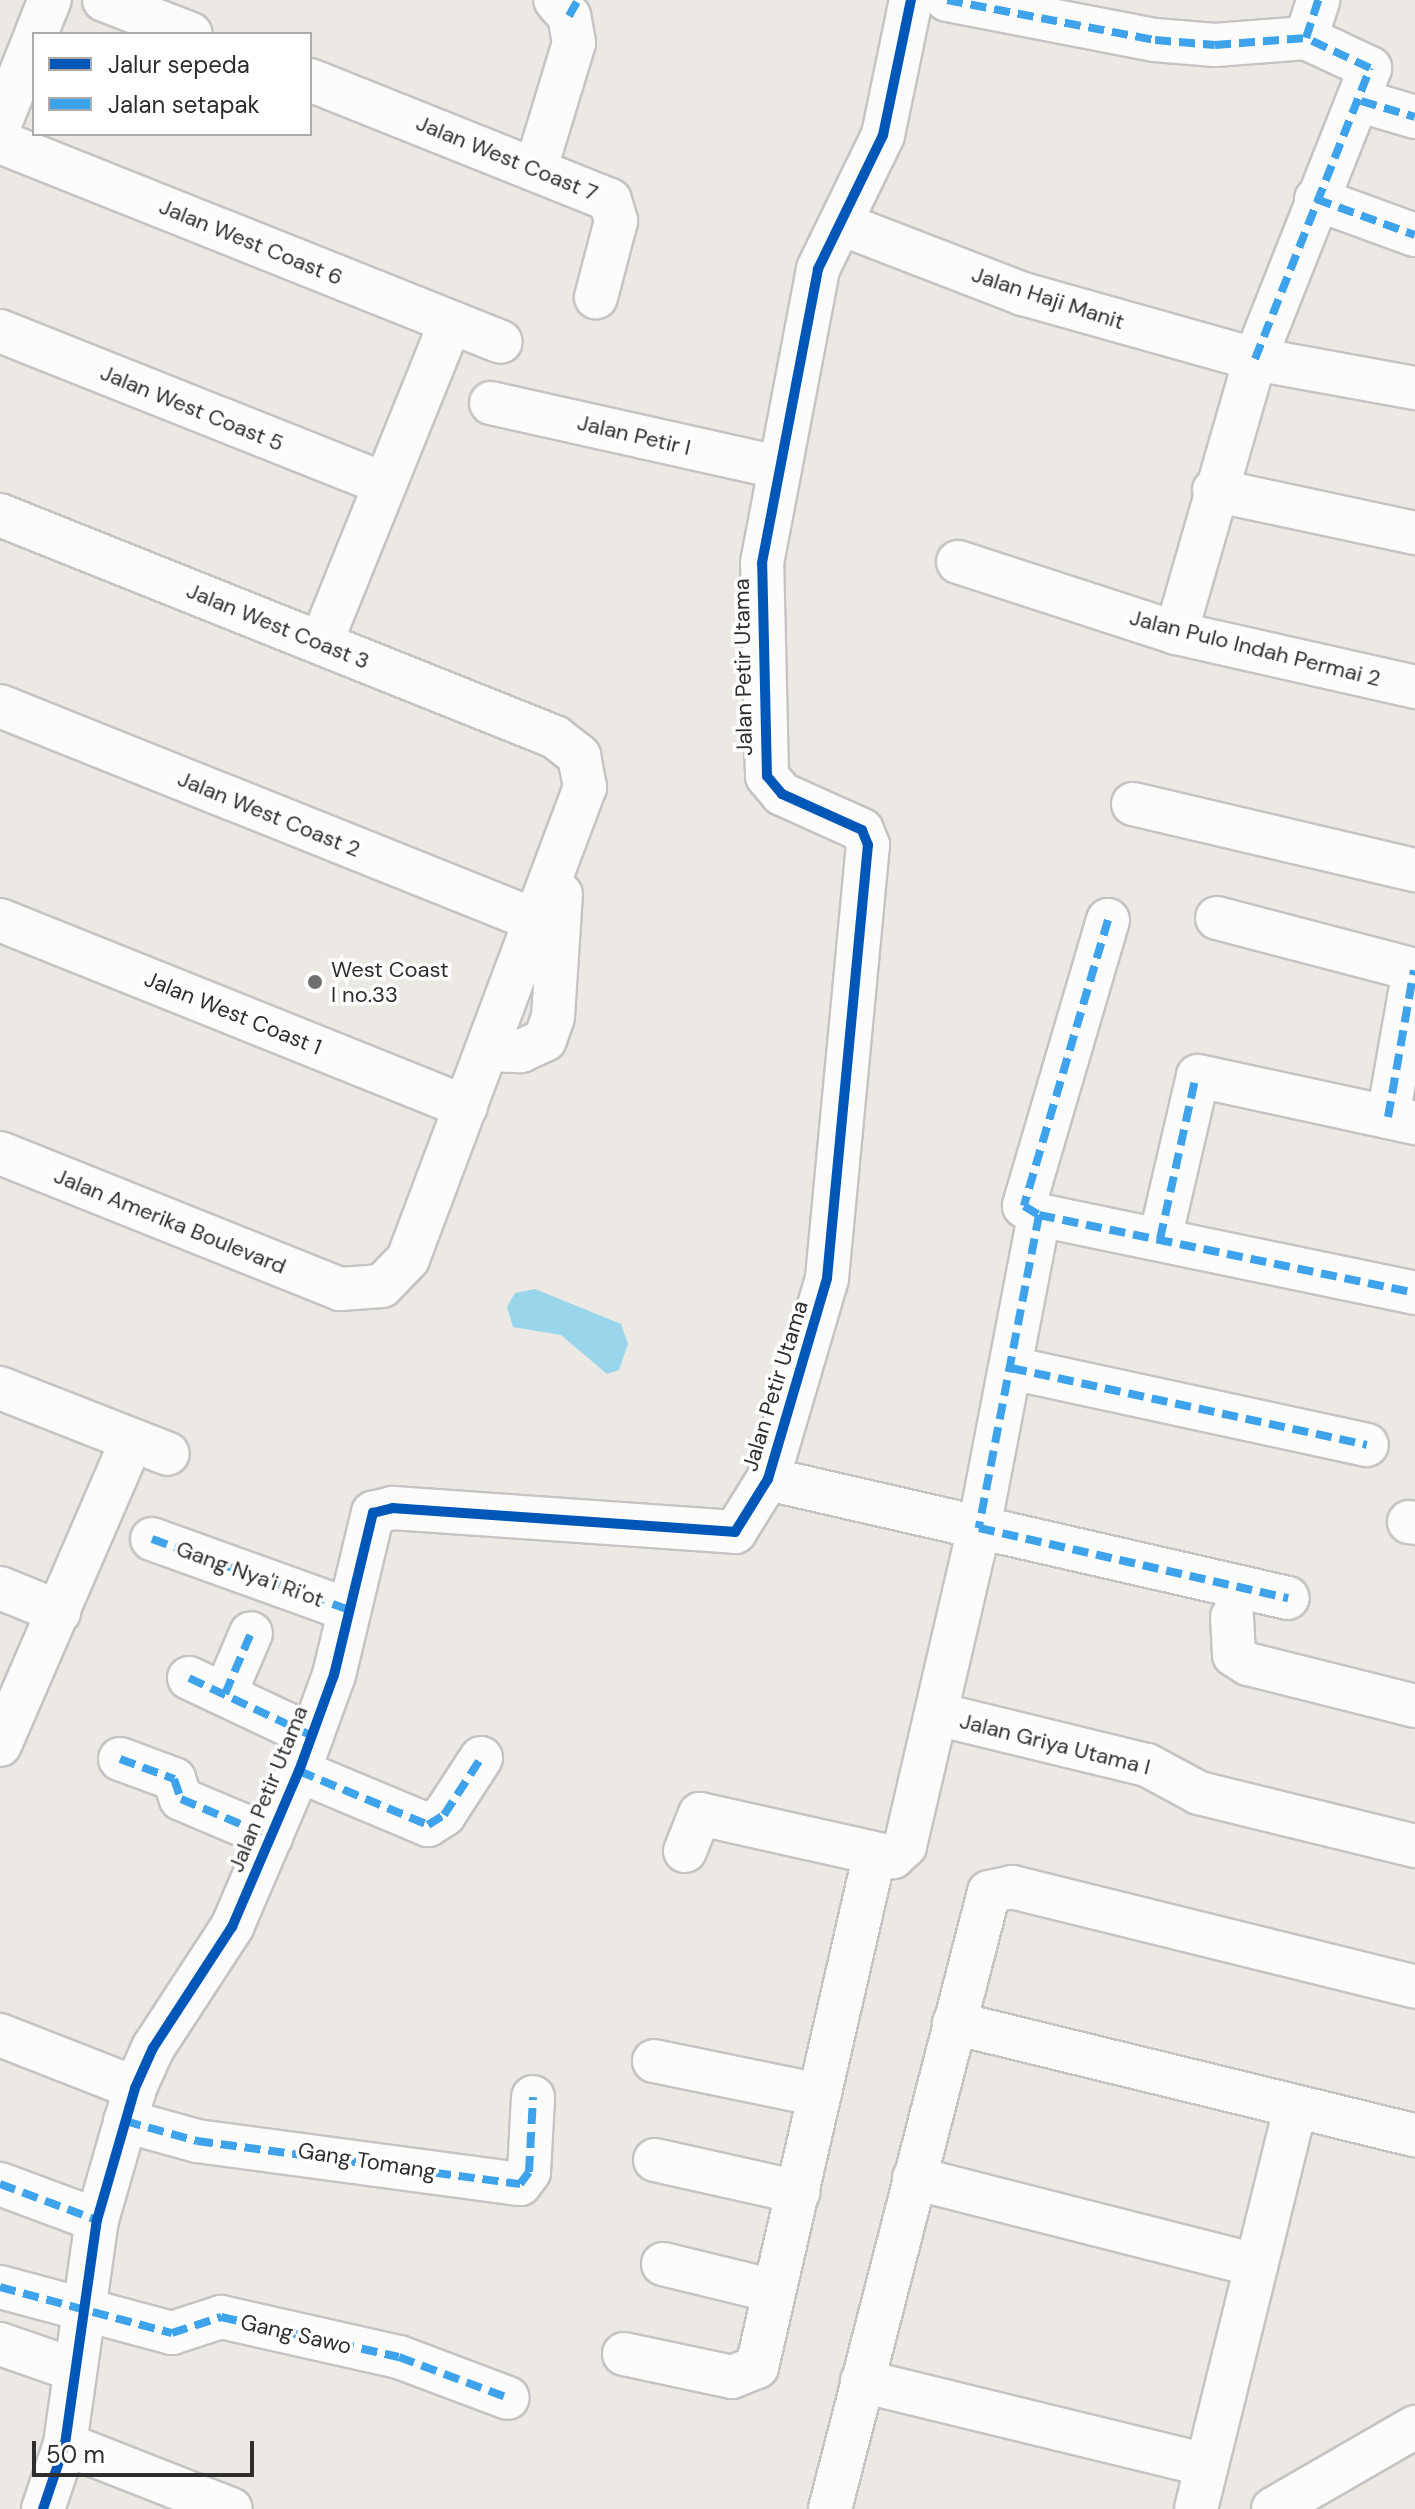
<!DOCTYPE html>
<style>
body{margin:0}
#map{position:relative;width:1415px;height:2509px;overflow:hidden;background:#ece8e4;font-family:"DM Sans",sans-serif}
div>[style]{position:absolute}
.water>*{inset:0;background:#99d6ec}
.roads{filter:drop-shadow(2px 0 #c5c4c5) drop-shadow(-2px 0 #c5c4c5) drop-shadow(0 2px #c5c4c5) drop-shadow(0 -2px #c5c4c5)}
.minor>*{height:42px;margin:-21px;padding:0 21px;transform-origin:21px;border-radius:21px;background:#fcfcfb}
.quiet>*{height:8px;margin-top:-4px;transform-origin:0;background:repeating-linear-gradient(90deg,#3ea3eb 0 16px,transparent 0 24px)}
.cycleway>*{height:10px;margin:-5px;padding:0 5px;transform-origin:5px;border-radius:5px;background:#0057b8}
.dots>*{width:22px;height:22px;translate:-50% -50%;box-sizing:border-box;border:4px solid #fff;border-radius:50%}
span{translate:-50% -50%;white-space:nowrap;text-align:center;line-height:1.15;-webkit-text-stroke:7px #fff;paint-order:stroke}
.street-label{font-size:22px;color:#2e2e2e}
.poi-label{font-size:22px;color:#2e2e2e}
.left{translate:0 -50%;text-align:left}
.legend{position:absolute;left:32px;top:32px;width:280px;height:104px;box-sizing:border-box;background:#fff;border:2px solid #ababab;margin:0;padding:10px 14px;list-style:none;font-size:24px;color:#2e2e2e}
.legend li{display:flex;align-items:center;gap:16px;height:40px}
.legend b{width:40px;border:2px solid #ababab}
.scale{position:absolute;left:32px;top:2441px;width:222px;height:36px;box-sizing:border-box;border:4px solid #2e2e2e;border-top:0;padding-left:10px;font-size:24px;line-height:28px;white-space:nowrap;color:#2e2e2e;-webkit-text-stroke:6px #fff;paint-order:stroke}
</style>
<div id="map">
<div class="water">
<i style="clip-path:polygon(535px 1289px,621px 1324px,628px 1344px,619px 1370px,607px 1374px,561px 1335px,513px 1327px,507px 1307px,515px 1293px)"></i>
</div>
<div class="roads">
<div class="minor">
<i style="left:104px;top:0;width:93px;rotate:21.3deg"></i>
<i style="left:947px;top:0;width:212px;rotate:10.9deg"></i>
<i style="left:1155px;top:40px;width:60px;rotate:4.8deg"></i>
<i style="left:1215px;top:45px;width:91px;rotate:-4.4deg"></i>
<i style="left:36px;top:34px;width:37px;rotate:-68deg"></i>
<i style="left:310px;top:80px;width:323px;rotate:21.8deg"></i>
<i style="left:610px;top:200px;width:22px;rotate:74deg"></i>
<i style="left:616px;top:221px;width:79px;rotate:104.7deg"></i>
<i style="left:1361px;top:101px;width:56px;rotate:16.5deg"></i>
<i style="left:0;top:124px;width:91px;rotate:-68deg"></i>
<i style="left:0;top:142px;width:539px;rotate:21.76deg"></i>
<i style="left:536px;top:168px;width:131px;rotate:-73.1deg"></i>
<i style="left:574px;top:43px;width:27px;rotate:-100deg"></i>
<i style="left:569px;top:16px;width:21px;rotate:-131deg"></i>
<i style="left:1316px;top:199px;width:105px;rotate:20deg"></i>
<i style="left:844px;top:225px;width:192px;rotate:21.1deg"></i>
<i style="left:1023px;top:294px;width:241px;rotate:15.7deg"></i>
<i style="left:1255px;top:359px;width:163px;rotate:10.3deg"></i>
<i style="left:0;top:331px;width:414px;rotate:21.7deg"></i>
<i style="left:491px;top:403px;width:293px;rotate:12.6deg"></i>
<i style="left:1214px;top:490px;width:206px;rotate:12.1deg"></i>
<i style="left:0;top:515px;width:598px;rotate:21.8deg"></i>
<i style="left:555px;top:737px;width:31px;rotate:38deg"></i>
<i style="left:579px;top:756px;width:32px;rotate:79deg"></i>
<i style="left:585px;top:787px;width:504px;rotate:110.56deg"></i>
<i style="left:408px;top:1259px;width:37px;rotate:134deg"></i>
<i style="left:382px;top:1286px;width:42px;rotate:175.9deg"></i>
<i style="left:340px;top:1289px;width:366px;rotate:-158.2deg"></i>
<i style="left:958px;top:562px;width:229px;rotate:18deg"></i>
<i style="left:1176px;top:633px;width:245px;rotate:12.7deg"></i>
<i style="left:1176px;top:633px;width:285px;rotate:-73.9deg"></i>
<i style="left:1255px;top:359px;width:313px;rotate:-68.4deg"></i>
<i style="left:1370px;top:68px;width:71px;rotate:-154.9deg"></i>
<i style="left:1306px;top:38px;width:40px;rotate:-72deg"></i>
<i style="left:321px;top:643px;width:346px;rotate:-68deg"></i>
<i style="left:0;top:706px;width:578px;rotate:21.82deg"></i>
<i style="left:1133px;top:804px;width:290px;rotate:13.2deg"></i>
<i style="left:1217px;top:918px;width:205px;rotate:14.7deg"></i>
<i style="left:0;top:920px;width:502px;rotate:21.86deg"></i>
<i style="left:1108px;top:920px;width:298px;rotate:106.4deg"></i>
<i style="left:1024px;top:1206px;width:17px;rotate:31deg"></i>
<i style="left:1039px;top:1215px;width:384px;rotate:11.7deg"></i>
<i style="left:488px;top:1050px;width:33px;rotate:2deg"></i>
<i style="left:521px;top:1051px;width:26px;rotate:-25deg"></i>
<i style="left:545px;top:1040px;width:24px;rotate:-71deg"></i>
<i style="left:553px;top:1017px;width:123px;rotate:-86.3deg"></i>
<i style="left:1388px;top:1117px;width:149px;rotate:-80deg"></i>
<i style="left:1160px;top:1239px;width:167px;rotate:-76.9deg"></i>
<i style="left:1198px;top:1076px;width:222px;rotate:12.2deg"></i>
<i style="left:1011px;top:1368px;width:364px;rotate:12.2deg"></i>
<i style="left:0;top:1388px;width:180px;rotate:21.4deg"></i>
<i style="left:768px;top:1479px;width:533px;rotate:12.89deg"></i>
<i style="left:1409px;top:1522px;width:6px;rotate:9deg"></i>
<i style="left:152px;top:1539px;width:209px;rotate:19.8deg"></i>
<i style="left:0;top:1588px;width:64px;rotate:22.1deg"></i>
<i style="left:1232px;top:1617px;width:38px;rotate:87deg"></i>
<i style="left:1234px;top:1655px;width:17px;rotate:33deg"></i>
<i style="left:1248px;top:1664px;width:172px;rotate:14.1deg"></i>
<i style="left:189px;top:1678px;width:136px;rotate:25.2deg"></i>
<i style="left:225px;top:1694px;width:66px;rotate:-66.9deg"></i>
<i style="left:937px;top:1714px;width:216px;rotate:13.7deg"></i>
<i style="left:1147px;top:1765px;width:59px;rotate:28.3deg"></i>
<i style="left:1199px;top:1793px;width:222px;rotate:13.8deg"></i>
<i style="left:0;top:1745px;width:332px;rotate:-66.6deg"></i>
<i style="left:120px;top:1759px;width:58px;rotate:20.3deg"></i>
<i style="left:174px;top:1779px;width:21px;rotate:71deg"></i>
<i style="left:181px;top:1799px;width:98px;rotate:22.9deg"></i>
<i style="left:299px;top:1771px;width:140px;rotate:22.7deg"></i>
<i style="left:428px;top:1825px;width:19px;rotate:-32deg"></i>
<i style="left:444px;top:1815px;width:68px;rotate:-57deg"></i>
<i style="left:685px;top:1851px;width:40px;rotate:-68deg"></i>
<i style="left:700px;top:1814px;width:198px;rotate:12.6deg"></i>
<i style="left:893px;top:1857px;width:16px;rotate:-43deg"></i>
<i style="left:905px;top:1846px;width:326px;rotate:-76.9deg"></i>
<i style="left:979px;top:1528px;width:319px;rotate:-79.1deg"></i>
<i style="left:954px;top:2023px;width:474px;rotate:13.7deg"></i>
<i style="left:0;top:2035px;width:145px;rotate:21.4deg"></i>
<i style="left:654px;top:2061px;width:169px;rotate:11.6deg"></i>
<i style="left:125px;top:2121px;width:75px;rotate:15.5deg"></i>
<i style="left:197px;top:2141px;width:326px;rotate:7.6deg"></i>
<i style="left:520px;top:2184px;width:15px;rotate:-53deg"></i>
<i style="left:529px;top:2172px;width:75px;rotate:-86.9deg"></i>
<i style="left:655px;top:2160px;width:147px;rotate:12.6deg"></i>
<i style="left:914px;top:2178px;width:353px;rotate:14.3deg"></i>
<i style="left:0;top:2184px;width:103px;rotate:20.4deg"></i>
<i style="left:663px;top:2264px;width:114px;rotate:13.7deg"></i>
<i style="left:0;top:2287px;width:178px;rotate:15deg"></i>
<i style="left:172px;top:2333px;width:52px;rotate:-18.1deg"></i>
<i style="left:221px;top:2317px;width:182px;rotate:12.7deg"></i>
<i style="left:399px;top:2357px;width:116px;rotate:20.6deg"></i>
<i style="left:0;top:2344px;width:79px;rotate:19.1deg"></i>
<i style="left:624px;top:2354px;width:110px;rotate:12deg"></i>
<i style="left:732px;top:2377px;width:27px;rotate:-22deg"></i>
<i style="left:757px;top:2367px;width:527px;rotate:-77.07deg"></i>
<i style="left:862px;top:2381px;width:354px;rotate:13.7deg"></i>
<i style="left:65px;top:2444px;width:178px;rotate:21.4deg"></i>
<i style="left:43px;top:2509px;width:69px;rotate:-71.3deg"></i>
<i style="left:65px;top:2444px;width:226px;rotate:-81.9deg"></i>
<i style="left:97px;top:2220px;width:137px;rotate:-73.9deg"></i>
<i style="left:135px;top:2088px;width:44px;rotate:-65.8deg"></i>
<i style="left:153px;top:2048px;width:145px;rotate:-56.9deg"></i>
<i style="left:232px;top:1927px;width:170px;rotate:-66.8deg"></i>
<i style="left:299px;top:1771px;width:102px;rotate:-70deg"></i>
<i style="left:334px;top:1675px;width:167px;rotate:-76.5deg"></i>
<i style="left:373px;top:1513px;width:21px;rotate:-14deg"></i>
<i style="left:393px;top:1508px;width:343px;rotate:4deg"></i>
<i style="left:735px;top:1532px;width:62px;rotate:-58.1deg"></i>
<i style="left:768px;top:1479px;width:209px;rotate:-73.6deg"></i>
<i style="left:827px;top:1278px;width:435px;rotate:-84.6deg"></i>
<i style="left:868px;top:845px;width:16px;rotate:-112deg"></i>
<i style="left:862px;top:830px;width:88px;rotate:-155.8deg"></i>
<i style="left:782px;top:794px;width:23px;rotate:-130deg"></i>
<i style="left:767px;top:776px;width:213px;rotate:-91.3deg"></i>
<i style="left:762px;top:563px;width:299px;rotate:-79.2deg"></i>
<i style="left:818px;top:269px;width:149px;rotate:-64.1deg"></i>
<i style="left:883px;top:135px;width:138px;rotate:-78.3deg"></i>
<i style="left:830px;top:2509px;width:637px;rotate:-75.55deg"></i>
<i style="left:989px;top:1892px;width:24px;rotate:-12deg"></i>
<i style="left:1012px;top:1887px;width:415px;rotate:13.9deg"></i>
<i style="left:1196px;top:2509px;width:412px;rotate:-76.1deg"></i>
<i style="left:1273px;top:2509px;width:164px;rotate:-30deg"></i>
</div>
</div>
<div class="quiet">
<i style="left:947px;top:0;width:212px;rotate:10.9deg"></i>
<i style="left:1155px;top:40px;width:60px;rotate:4.8deg"></i>
<i style="left:1215px;top:45px;width:91px;rotate:-4.4deg"></i>
<i style="left:569px;top:16px;width:18px;rotate:-61deg"></i>
<i style="left:1361px;top:101px;width:56px;rotate:16.5deg"></i>
<i style="left:1316px;top:199px;width:105px;rotate:20deg"></i>
<i style="left:1255px;top:359px;width:313px;rotate:-68.4deg"></i>
<i style="left:1370px;top:68px;width:71px;rotate:-154.9deg"></i>
<i style="left:1306px;top:38px;width:40px;rotate:-72deg"></i>
<i style="left:1108px;top:920px;width:298px;rotate:106.4deg"></i>
<i style="left:1024px;top:1206px;width:17px;rotate:31deg"></i>
<i style="left:1039px;top:1215px;width:384px;rotate:11.7deg"></i>
<i style="left:1388px;top:1117px;width:149px;rotate:-80deg"></i>
<i style="left:1039px;top:1215px;width:319px;rotate:100.9deg"></i>
<i style="left:979px;top:1528px;width:317px;rotate:12.8deg"></i>
<i style="left:1160px;top:1239px;width:163px;rotate:-77.6deg"></i>
<i style="left:1011px;top:1368px;width:364px;rotate:12.2deg"></i>
<i style="left:152px;top:1539px;width:209px;rotate:19.8deg"></i>
<i style="left:189px;top:1678px;width:136px;rotate:25.2deg"></i>
<i style="left:225px;top:1694px;width:66px;rotate:-66.9deg"></i>
<i style="left:120px;top:1759px;width:58px;rotate:20.3deg"></i>
<i style="left:174px;top:1779px;width:21px;rotate:71deg"></i>
<i style="left:181px;top:1799px;width:98px;rotate:22.9deg"></i>
<i style="left:299px;top:1771px;width:140px;rotate:22.7deg"></i>
<i style="left:428px;top:1825px;width:19px;rotate:-32deg"></i>
<i style="left:444px;top:1815px;width:68px;rotate:-57deg"></i>
<i style="left:125px;top:2121px;width:75px;rotate:15.5deg"></i>
<i style="left:197px;top:2141px;width:326px;rotate:7.6deg"></i>
<i style="left:520px;top:2184px;width:15px;rotate:-53deg"></i>
<i style="left:529px;top:2172px;width:75px;rotate:-86.9deg"></i>
<i style="left:0;top:2184px;width:103px;rotate:20.4deg"></i>
<i style="left:0;top:2287px;width:178px;rotate:15deg"></i>
<i style="left:172px;top:2333px;width:52px;rotate:-18.1deg"></i>
<i style="left:221px;top:2317px;width:182px;rotate:12.7deg"></i>
<i style="left:399px;top:2357px;width:116px;rotate:20.6deg"></i>
</div>
<div class="cycleway">
<i style="left:43px;top:2509px;width:69px;rotate:-71.3deg"></i>
<i style="left:65px;top:2444px;width:226px;rotate:-81.9deg"></i>
<i style="left:97px;top:2220px;width:137px;rotate:-73.9deg"></i>
<i style="left:135px;top:2088px;width:44px;rotate:-65.8deg"></i>
<i style="left:153px;top:2048px;width:145px;rotate:-56.9deg"></i>
<i style="left:232px;top:1927px;width:170px;rotate:-66.8deg"></i>
<i style="left:299px;top:1771px;width:102px;rotate:-70deg"></i>
<i style="left:334px;top:1675px;width:167px;rotate:-76.5deg"></i>
<i style="left:373px;top:1513px;width:21px;rotate:-14deg"></i>
<i style="left:393px;top:1508px;width:343px;rotate:4deg"></i>
<i style="left:735px;top:1532px;width:62px;rotate:-58.1deg"></i>
<i style="left:768px;top:1479px;width:209px;rotate:-73.6deg"></i>
<i style="left:827px;top:1278px;width:435px;rotate:-84.6deg"></i>
<i style="left:868px;top:845px;width:16px;rotate:-112deg"></i>
<i style="left:862px;top:830px;width:88px;rotate:-155.8deg"></i>
<i style="left:782px;top:794px;width:23px;rotate:-130deg"></i>
<i style="left:767px;top:776px;width:213px;rotate:-91.3deg"></i>
<i style="left:762px;top:563px;width:299px;rotate:-79.2deg"></i>
<i style="left:818px;top:269px;width:149px;rotate:-64.1deg"></i>
<i style="left:883px;top:135px;width:138px;rotate:-78.3deg"></i>
</div>
<div class="dots">
<i style="left:315px;top:982px;background:#706f6e"></i>
</div>
<div class="street-label">
<span style="left:507px;top:158px;rotate:22deg">Jalan West Coast 7</span>
<span style="left:251px;top:242px;rotate:22deg">Jalan West Coast 6</span>
<span style="left:1048px;top:298px;rotate:18deg">Jalan Haji Manit</span>
<span style="left:192px;top:408px;rotate:22deg">Jalan West Coast 5</span>
<span style="left:634px;top:435px;rotate:13deg">Jalan Petir I</span>
<span style="left:278px;top:626px;rotate:22deg">Jalan West Coast 3</span>
<span style="left:1255px;top:648px;rotate:14deg">Jalan Pulo Indah Permai 2</span>
<span style="left:743px;top:667px;rotate:-91deg">Jalan Petir Utama</span>
<span style="left:269px;top:814px;rotate:22deg">Jalan West Coast 2</span>
<span style="left:233px;top:1013px;rotate:22deg">Jalan West Coast 1</span>
<span style="left:170px;top:1221px;rotate:22deg">Jalan Amerika Boulevard</span>
<span style="left:775px;top:1386px;rotate:-73deg">Jalan Petir Utama</span>
<span style="left:250px;top:1574px;rotate:20deg">Gang Nya'i Ri'ot</span>
<span style="left:1055px;top:1744px;rotate:14deg">Jalan Griya Utama I</span>
<span style="left:268px;top:1789px;rotate:-68deg">Jalan Petir Utama</span>
<span style="left:367px;top:2161px;rotate:9deg">Gang Tomang</span>
<span style="left:296px;top:2334px;rotate:13deg">Gang Sawo</span>
</div>
<div class="poi-label">
<span class="left" style="left:331px;top:982px">West Coast<br>I no.33</span>
</div>
<ul class="legend">
<li><b style="height:10px;background:#0057b8"></b>Jalur sepeda</li>
<li><b style="height:10px;background:#3ea3eb"></b>Jalan setapak</li>
</ul>
<div class="scale">50 m</div>
</div>
